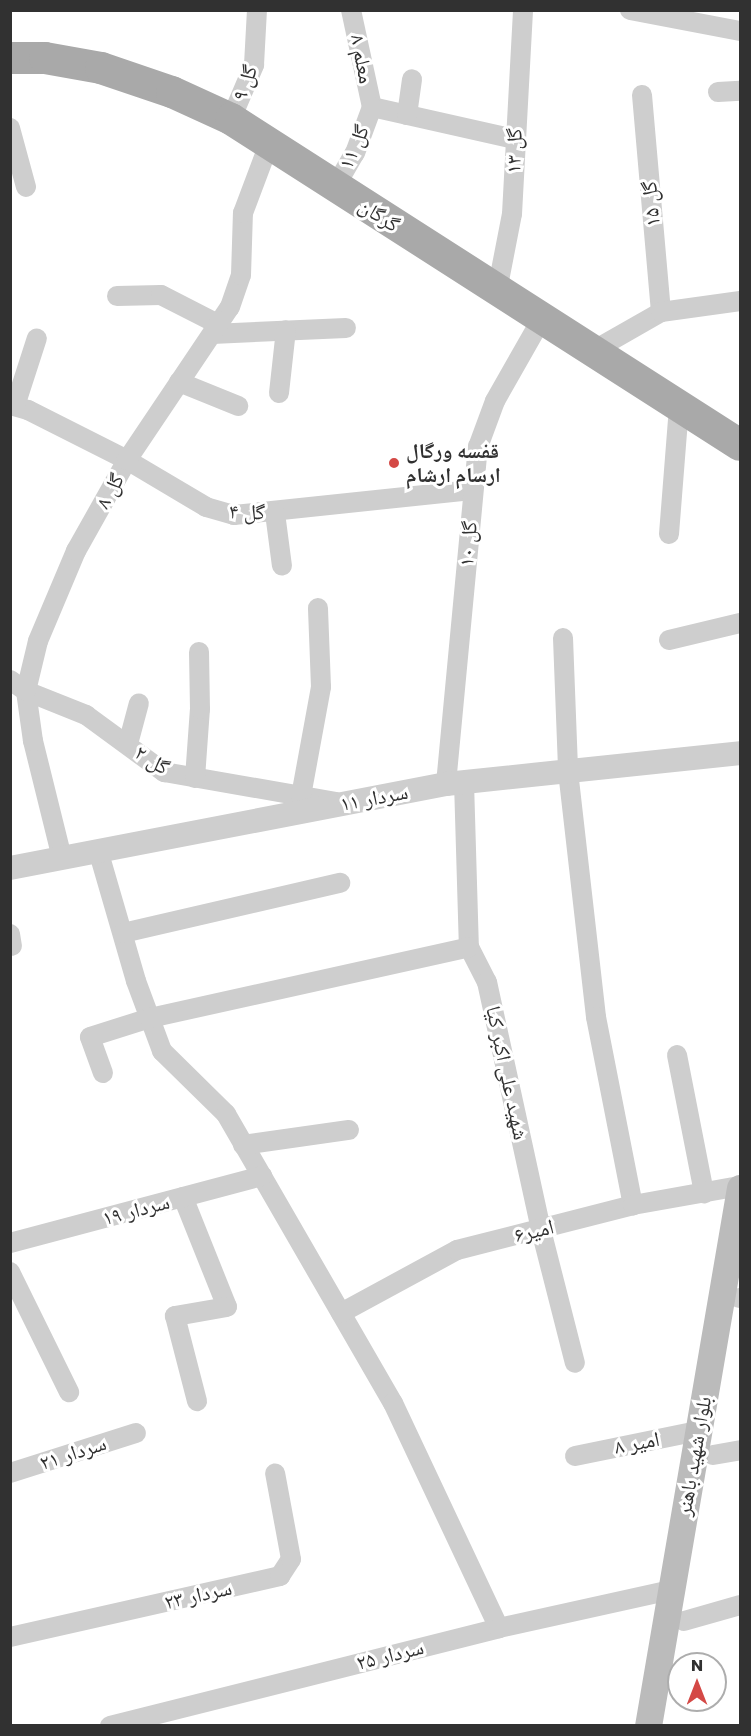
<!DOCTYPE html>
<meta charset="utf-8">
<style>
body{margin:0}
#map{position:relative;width:751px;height:1736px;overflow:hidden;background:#fff;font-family:Poppins,"Noto Naskh Arabic",sans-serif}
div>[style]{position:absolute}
.minor>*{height:20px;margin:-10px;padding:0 10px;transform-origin:10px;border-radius:10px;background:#cecece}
.tertiary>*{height:24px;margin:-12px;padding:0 12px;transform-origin:12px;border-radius:12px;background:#cecece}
.secondary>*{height:27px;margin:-13.5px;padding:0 13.5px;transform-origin:13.5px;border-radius:13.5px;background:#bbb}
.primary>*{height:32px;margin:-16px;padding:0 16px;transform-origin:16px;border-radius:16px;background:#a9a9a9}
.dots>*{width:16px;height:16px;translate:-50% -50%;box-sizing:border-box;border:3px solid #fff;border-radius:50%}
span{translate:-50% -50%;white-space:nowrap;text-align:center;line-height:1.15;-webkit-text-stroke:6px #fff;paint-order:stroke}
.street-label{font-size:21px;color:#313131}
.poi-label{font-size:21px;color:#313131;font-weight:700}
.left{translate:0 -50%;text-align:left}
.frame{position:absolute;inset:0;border:12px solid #313131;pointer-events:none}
.north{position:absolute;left:667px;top:1652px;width:60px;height:60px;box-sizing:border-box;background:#fff;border:2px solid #adadad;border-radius:50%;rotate:0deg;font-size:16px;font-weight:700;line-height:24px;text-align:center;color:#313131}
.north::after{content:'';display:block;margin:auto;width:21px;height:27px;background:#d44946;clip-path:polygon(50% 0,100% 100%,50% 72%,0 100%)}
</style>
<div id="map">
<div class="minor">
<i style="left:351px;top:10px;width:99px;rotate:77.8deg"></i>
<i style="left:630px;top:10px;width:112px;rotate:10.8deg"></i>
<i style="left:718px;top:92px;width:22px;rotate:-3deg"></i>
<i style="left:642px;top:95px;width:218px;rotate:85deg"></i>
<i style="left:372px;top:107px;width:146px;rotate:12.7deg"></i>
<i style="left:407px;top:115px;width:36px;rotate:-82deg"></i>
<i style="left:231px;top:119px;width:59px;rotate:-66.9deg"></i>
<i style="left:254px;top:65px;width:55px;rotate:-86.9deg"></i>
<i style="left:10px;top:128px;width:61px;rotate:74.8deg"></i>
<i style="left:335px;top:187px;width:39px;rotate:-60deg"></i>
<i style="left:355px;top:153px;width:49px;rotate:-69.7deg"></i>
<i style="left:497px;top:291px;width:78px;rotate:-79deg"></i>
<i style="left:512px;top:214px;width:204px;rotate:-86.9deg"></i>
<i style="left:117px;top:296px;width:44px;rotate:-1.3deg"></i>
<i style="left:161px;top:295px;width:64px;rotate:27deg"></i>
<i style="left:212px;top:334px;width:134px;rotate:-2.6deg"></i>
<i style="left:591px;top:352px;width:81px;rotate:-29.7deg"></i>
<i style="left:661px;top:312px;width:80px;rotate:-7.9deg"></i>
<i style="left:179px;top:382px;width:64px;rotate:22.1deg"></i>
<i style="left:279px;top:393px;width:63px;rotate:-83.7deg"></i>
<i style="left:10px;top:405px;width:19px;rotate:16deg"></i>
<i style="left:28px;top:410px;width:111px;rotate:26.8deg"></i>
<i style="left:127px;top:460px;width:92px;rotate:30.7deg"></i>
<i style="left:206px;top:507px;width:29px;rotate:16deg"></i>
<i style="left:234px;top:515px;width:239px;rotate:-6deg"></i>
<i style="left:15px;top:406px;width:71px;rotate:-72.1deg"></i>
<i style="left:275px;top:513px;width:53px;rotate:82.5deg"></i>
<i style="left:669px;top:534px;width:126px;rotate:-85.5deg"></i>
<i style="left:563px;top:638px;width:133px;rotate:87.8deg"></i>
<i style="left:568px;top:771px;width:248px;rotate:83.5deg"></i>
<i style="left:596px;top:1017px;width:192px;rotate:78.9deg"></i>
<i style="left:669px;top:640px;width:73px;rotate:-13.5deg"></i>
<i style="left:10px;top:680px;width:19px;rotate:35deg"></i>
<i style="left:26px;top:691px;width:65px;rotate:21.8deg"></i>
<i style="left:86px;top:715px;width:97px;rotate:36.2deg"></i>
<i style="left:164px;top:772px;width:175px;rotate:9.9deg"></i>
<i style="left:128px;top:744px;width:42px;rotate:-75deg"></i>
<i style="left:195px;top:778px;width:69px;rotate:-85.9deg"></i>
<i style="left:200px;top:709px;width:57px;rotate:-91deg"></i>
<i style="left:464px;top:782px;width:165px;rotate:88.3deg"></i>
<i style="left:469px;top:947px;width:39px;rotate:63deg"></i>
<i style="left:487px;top:982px;width:254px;rotate:77.7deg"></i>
<i style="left:541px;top:1230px;width:137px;rotate:75.7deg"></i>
<i style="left:446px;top:784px;width:339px;rotate:-84.6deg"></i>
<i style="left:478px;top:447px;width:49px;rotate:-69.7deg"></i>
<i style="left:495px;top:401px;width:93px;rotate:-60.4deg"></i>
<i style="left:301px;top:796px;width:111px;rotate:-79.6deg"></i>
<i style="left:321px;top:687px;width:79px;rotate:-92.2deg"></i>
<i style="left:98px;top:850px;width:136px;rotate:73.8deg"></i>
<i style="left:136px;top:981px;width:75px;rotate:69.6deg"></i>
<i style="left:162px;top:1051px;width:90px;rotate:44.5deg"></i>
<i style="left:226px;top:1114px;width:334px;rotate:60deg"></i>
<i style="left:393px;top:1403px;width:249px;rotate:64.8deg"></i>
<i style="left:62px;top:858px;width:121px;rotate:-103.9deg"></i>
<i style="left:33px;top:741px;width:50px;rotate:-98deg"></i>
<i style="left:26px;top:691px;width:51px;rotate:-76.5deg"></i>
<i style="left:38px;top:641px;width:98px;rotate:-67.1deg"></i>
<i style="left:76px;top:551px;width:104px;rotate:-60.7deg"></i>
<i style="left:127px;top:460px;width:184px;rotate:-56.1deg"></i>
<i style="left:230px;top:307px;width:34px;rotate:-71deg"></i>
<i style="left:241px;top:275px;width:62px;rotate:-88.2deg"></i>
<i style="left:243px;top:213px;width:74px;rotate:-69.4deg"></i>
<i style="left:123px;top:933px;width:223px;rotate:-13deg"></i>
<i style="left:10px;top:934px;width:12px;rotate:81deg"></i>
<i style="left:677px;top:1055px;width:141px;rotate:78.9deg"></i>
<i style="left:103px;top:1073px;width:38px;rotate:-110deg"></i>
<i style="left:90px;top:1037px;width:63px;rotate:-17.6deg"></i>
<i style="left:150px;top:1018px;width:327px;rotate:-12.5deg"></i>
<i style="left:243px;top:1145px;width:107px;rotate:-8.1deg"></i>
<i style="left:183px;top:1197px;width:118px;rotate:68.2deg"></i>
<i style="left:227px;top:1307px;width:53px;rotate:170.2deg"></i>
<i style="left:175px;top:1316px;width:88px;rotate:75.5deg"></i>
<i style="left:10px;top:1243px;width:261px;rotate:-14.9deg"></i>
<i style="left:10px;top:1272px;width:134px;rotate:63.8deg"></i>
<i style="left:739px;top:1298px;width:1px"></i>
<i style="left:341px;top:1313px;width:132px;rotate:-28.5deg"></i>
<i style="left:457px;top:1250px;width:182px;rotate:-14.3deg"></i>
<i style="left:633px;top:1205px;width:109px;rotate:-10.1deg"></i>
<i style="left:713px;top:1455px;width:27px;rotate:-10deg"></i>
<i style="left:575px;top:1456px;width:126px;rotate:-11.5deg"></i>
<i style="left:10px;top:1473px;width:132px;rotate:-17.6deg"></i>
<i style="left:684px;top:1621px;width:58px;rotate:-15.9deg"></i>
<i style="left:10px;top:1637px;width:277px;rotate:-12.7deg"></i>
<i style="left:280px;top:1576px;width:20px;rotate:-57deg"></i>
<i style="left:291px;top:1559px;width:87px;rotate:-100.5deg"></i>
<i style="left:110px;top:1726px;width:401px;rotate:-14.1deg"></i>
<i style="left:499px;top:1628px;width:176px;rotate:-12.5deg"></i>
</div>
<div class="tertiary">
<i style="left:10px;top:868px;width:444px;rotate:-10.9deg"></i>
<i style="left:446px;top:784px;width:296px;rotate:-6deg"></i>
</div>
<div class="secondary">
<i style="left:648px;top:1726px;width:546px;rotate:-80.3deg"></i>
</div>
<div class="primary">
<i style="left:10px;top:58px;width:35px"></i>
<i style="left:45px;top:58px;width:57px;rotate:10.1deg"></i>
<i style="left:101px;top:68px;width:75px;rotate:18.7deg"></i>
<i style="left:172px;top:92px;width:65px;rotate:24.6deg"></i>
<i style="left:231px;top:119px;width:604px;rotate:32.64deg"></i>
</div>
<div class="dots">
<i style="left:394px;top:463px;background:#d44946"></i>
</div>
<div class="street-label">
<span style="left:362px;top:59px;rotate:79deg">معلم ۸</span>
<span style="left:245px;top:83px;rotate:-70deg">گل ۹</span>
<span style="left:354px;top:147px;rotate:-66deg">گل ۱۱</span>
<span style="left:514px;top:151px;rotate:-88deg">گل ۱۳</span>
<span style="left:651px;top:204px;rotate:-95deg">گل ۱۵</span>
<span style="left:379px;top:215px;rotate:33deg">گرگان</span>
<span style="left:110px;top:491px;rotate:-61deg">گل ۸</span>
<span style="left:247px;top:512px;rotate:2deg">گل ۴</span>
<span style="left:468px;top:544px;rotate:-85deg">گل ۱۰</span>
<span style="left:152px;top:760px;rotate:32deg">گل ۲</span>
<span style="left:374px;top:798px;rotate:-11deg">سردار ۱۱</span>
<span style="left:507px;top:1073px;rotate:78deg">شهید علی اکبر کیا</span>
<span style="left:136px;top:1210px;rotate:-15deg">سردار ۱۹</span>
<span style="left:534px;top:1231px;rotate:-14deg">امیر۶</span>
<span style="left:637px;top:1443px;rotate:-11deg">امیر ۸</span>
<span style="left:73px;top:1453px;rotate:-18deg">سردار ۲۱</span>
<span style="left:694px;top:1456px;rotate:-80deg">بلوار شهید باهنر</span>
<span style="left:198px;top:1595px;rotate:-13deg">سردار ۲۳</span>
<span style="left:390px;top:1655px;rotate:-14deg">سردار ۲۵</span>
</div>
<div class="poi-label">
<span class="left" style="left:406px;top:463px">قفسه ورگال<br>ارسام ارشام</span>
</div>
<div class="frame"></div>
<div class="north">N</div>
</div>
